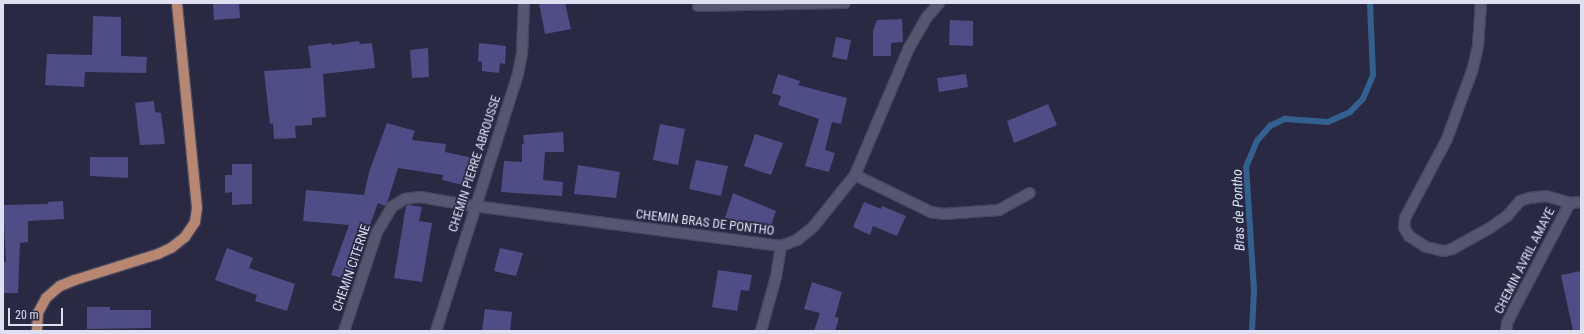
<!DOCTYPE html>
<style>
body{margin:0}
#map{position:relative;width:1584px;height:334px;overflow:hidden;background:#292943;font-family:"Roboto Condensed",sans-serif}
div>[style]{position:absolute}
.stream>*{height:5.5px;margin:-2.75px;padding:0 2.75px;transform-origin:2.75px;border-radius:2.75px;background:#33618f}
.building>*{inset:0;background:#4f4d85}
.roads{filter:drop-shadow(1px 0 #47475d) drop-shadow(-1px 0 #47475d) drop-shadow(0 1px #47475d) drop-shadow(0 -1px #47475d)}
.minor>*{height:10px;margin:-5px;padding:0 5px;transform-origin:5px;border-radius:5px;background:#565673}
.major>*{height:10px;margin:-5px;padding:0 5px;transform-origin:5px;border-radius:5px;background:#b78772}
span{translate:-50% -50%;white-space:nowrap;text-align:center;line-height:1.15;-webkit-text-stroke:3.5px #292943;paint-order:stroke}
.street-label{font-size:13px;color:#dedff1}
.water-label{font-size:14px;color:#d7e4f2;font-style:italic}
.frame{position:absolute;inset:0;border:4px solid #dedff1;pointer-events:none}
.scale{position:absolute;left:8px;top:308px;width:55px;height:18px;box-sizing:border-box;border:2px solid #dedff1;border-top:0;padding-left:5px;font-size:12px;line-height:14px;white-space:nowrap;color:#dedff1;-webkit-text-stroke:3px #292943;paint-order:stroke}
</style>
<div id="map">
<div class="stream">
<i style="left:1252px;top:331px;width:41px;rotate:-87.2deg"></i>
<i style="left:1254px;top:290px;width:123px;rotate:-93.7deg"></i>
<i style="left:1246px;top:167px;width:28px;rotate:-67deg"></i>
<i style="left:1257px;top:141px;width:20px;rotate:-49deg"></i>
<i style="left:1270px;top:126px;width:17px;rotate:-25deg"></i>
<i style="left:1285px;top:119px;width:43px;rotate:4deg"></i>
<i style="left:1328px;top:122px;width:24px;rotate:-24deg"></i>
<i style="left:1350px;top:112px;width:18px;rotate:-45deg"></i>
<i style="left:1363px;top:99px;width:26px;rotate:-67deg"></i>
<i style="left:1373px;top:75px;width:72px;rotate:-92.4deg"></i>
</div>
<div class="building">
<i style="clip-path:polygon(213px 3px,239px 3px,240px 18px,214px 20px)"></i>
<i style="clip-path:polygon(539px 3px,565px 3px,571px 29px,545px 34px)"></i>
<i style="clip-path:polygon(93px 16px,121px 17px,121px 56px,147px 57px,146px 73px,85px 72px,84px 87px,45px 85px,47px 54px,92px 55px)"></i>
<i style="clip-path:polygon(902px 19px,903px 42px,891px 43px,891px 56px,873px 56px,873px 31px,877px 20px)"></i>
<i style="clip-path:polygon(950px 20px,973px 21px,973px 46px,949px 45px)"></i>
<i style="clip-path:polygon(836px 37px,851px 40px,847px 60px,832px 57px)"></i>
<i style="clip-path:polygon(359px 41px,360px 44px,372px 43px,375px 68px,323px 74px,326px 117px,312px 118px,312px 125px,295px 126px,296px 138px,274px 139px,273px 123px,270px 124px,264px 71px,311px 68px,308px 46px,331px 43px,332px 45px)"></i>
<i style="clip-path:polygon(479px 43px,506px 46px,505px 64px,500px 63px,499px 73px,482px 71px,482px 62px,478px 61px)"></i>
<i style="clip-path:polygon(428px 48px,429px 77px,412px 78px,410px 50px)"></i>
<i style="clip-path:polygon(778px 74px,800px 81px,798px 85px,847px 98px,841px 124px,832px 122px,825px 150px,835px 153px,829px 172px,805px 166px,819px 119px,778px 105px,781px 96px,772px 93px)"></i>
<i style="clip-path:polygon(966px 74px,968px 87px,939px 92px,937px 78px)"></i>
<i style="clip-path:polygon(154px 101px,155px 112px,161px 113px,165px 144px,140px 145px,135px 103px)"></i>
<i style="clip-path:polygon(1048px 104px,1057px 125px,1014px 143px,1007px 121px)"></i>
<i style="clip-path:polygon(387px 123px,415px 131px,412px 140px,446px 144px,445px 152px,473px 158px,467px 186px,442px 180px,443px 175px,398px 168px,387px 203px,385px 206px,378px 203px,350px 280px,331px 275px,349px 225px,303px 221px,306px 190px,364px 195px,369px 172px)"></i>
<i style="clip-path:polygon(660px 124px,685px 129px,678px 165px,653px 160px)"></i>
<i style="clip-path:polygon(563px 132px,564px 152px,545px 152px,543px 180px,563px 182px,562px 196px,501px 192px,504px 161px,522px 162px,522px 144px,524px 144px,523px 135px)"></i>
<i style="clip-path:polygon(755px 134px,783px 143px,771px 175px,744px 166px)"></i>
<i style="clip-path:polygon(90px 157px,128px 157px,128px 178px,90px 176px)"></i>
<i style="clip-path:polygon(696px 160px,728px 166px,721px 196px,689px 189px)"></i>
<i style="clip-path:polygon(232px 164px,252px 164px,252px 204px,232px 205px,232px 192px,225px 193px,225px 175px,232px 175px)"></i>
<i style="clip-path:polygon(578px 165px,620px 172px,616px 198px,574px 194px)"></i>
<i style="clip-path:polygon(733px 193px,776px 211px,769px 232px,725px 218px)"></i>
<i style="clip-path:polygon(63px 201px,64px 219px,28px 221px,28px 242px,20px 243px,18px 293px,3px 293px,3px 262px,6px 262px,3px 205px,48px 204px,48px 202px)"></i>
<i style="clip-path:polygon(864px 202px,881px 209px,882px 206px,906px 216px,897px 236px,873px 226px,870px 235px,853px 227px)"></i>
<i style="clip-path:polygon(409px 205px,422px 207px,419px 221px,432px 223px,422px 282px,394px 278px,406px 206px)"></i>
<i style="clip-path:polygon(227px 248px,253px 258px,249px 268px,295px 284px,287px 311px,255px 301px,257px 295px,215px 280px)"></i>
<i style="clip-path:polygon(500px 248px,523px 253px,516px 276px,494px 271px)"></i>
<i style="clip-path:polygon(718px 270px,752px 275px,749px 291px,741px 290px,737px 311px,712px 307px)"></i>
<i style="clip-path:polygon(1581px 271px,1581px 331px,1573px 331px,1561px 275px)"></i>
<i style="clip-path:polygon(812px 282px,842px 292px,835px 317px,839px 318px,835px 331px,814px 331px,820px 313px,804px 309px)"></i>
<i style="clip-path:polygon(87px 307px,110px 307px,110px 310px,151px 310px,151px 328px,87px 329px)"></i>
<i style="clip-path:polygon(485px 309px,512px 312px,510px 331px,482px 331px)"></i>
</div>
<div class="roads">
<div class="minor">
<i style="left:1481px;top:3px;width:43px;rotate:94deg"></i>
<i style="left:1478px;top:46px;width:26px;rotate:103deg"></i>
<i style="left:1472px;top:71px;width:72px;rotate:110.2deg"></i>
<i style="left:1447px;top:139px;width:89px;rotate:118deg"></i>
<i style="left:1405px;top:218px;width:9px;rotate:96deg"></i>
<i style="left:1404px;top:227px;width:10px;rotate:61deg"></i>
<i style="left:1409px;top:236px;width:20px;rotate:33deg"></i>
<i style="left:1426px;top:247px;width:18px;rotate:13deg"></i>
<i style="left:1444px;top:251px;width:8px;rotate:-14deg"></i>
<i style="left:1452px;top:249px;width:43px;rotate:-28.9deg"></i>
<i style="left:1490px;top:228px;width:21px;rotate:-35deg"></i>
<i style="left:1507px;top:216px;width:20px;rotate:-49deg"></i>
<i style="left:1520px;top:201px;width:9px;rotate:-18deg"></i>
<i style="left:1529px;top:198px;width:17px;rotate:-7deg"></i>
<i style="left:1546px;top:196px;width:25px;rotate:16deg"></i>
<i style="left:1570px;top:203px;width:11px;rotate:-5deg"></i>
<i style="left:698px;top:6px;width:147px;rotate:-1.2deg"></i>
<i style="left:855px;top:175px;width:85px;rotate:26deg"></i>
<i style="left:931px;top:212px;width:12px;rotate:9deg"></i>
<i style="left:943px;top:214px;width:56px;rotate:-4.1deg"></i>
<i style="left:999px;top:210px;width:35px;rotate:-29deg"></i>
<i style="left:344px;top:331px;width:104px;rotate:-71.6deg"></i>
<i style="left:377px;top:232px;width:29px;rotate:-59deg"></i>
<i style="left:392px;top:207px;width:15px;rotate:-32deg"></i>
<i style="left:405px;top:199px;width:15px;rotate:-8deg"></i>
<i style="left:420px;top:197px;width:55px;rotate:9.5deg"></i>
<i style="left:474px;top:206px;width:310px;rotate:7.4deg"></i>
<i style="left:781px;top:246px;width:17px;rotate:-21deg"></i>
<i style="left:797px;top:240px;width:22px;rotate:-39deg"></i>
<i style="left:814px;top:226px;width:65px;rotate:-51.2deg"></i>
<i style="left:855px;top:175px;width:138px;rotate:-67deg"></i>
<i style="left:909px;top:48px;width:36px;rotate:-60deg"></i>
<i style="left:927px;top:17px;width:18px;rotate:-49deg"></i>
<i style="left:436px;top:331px;width:270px;rotate:-72.3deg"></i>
<i style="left:518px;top:74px;width:21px;rotate:-79deg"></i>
<i style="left:522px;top:53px;width:50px;rotate:-87.7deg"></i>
<i style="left:761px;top:331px;width:56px;rotate:-74.5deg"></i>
<i style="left:776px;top:277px;width:31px;rotate:-81deg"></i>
<i style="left:1506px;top:331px;width:8px;rotate:-83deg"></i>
<i style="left:1507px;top:323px;width:13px;rotate:-63deg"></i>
<i style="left:1513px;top:311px;width:122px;rotate:-62.2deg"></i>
</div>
<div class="major">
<i style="left:37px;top:331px;width:18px;rotate:-87deg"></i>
<i style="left:38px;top:313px;width:17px;rotate:-62deg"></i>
<i style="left:46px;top:298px;width:18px;rotate:-41deg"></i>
<i style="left:60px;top:286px;width:16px;rotate:-22deg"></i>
<i style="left:75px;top:280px;width:87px;rotate:-17.4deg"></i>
<i style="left:158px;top:254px;width:14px;rotate:-25deg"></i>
<i style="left:171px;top:248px;width:18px;rotate:-38deg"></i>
<i style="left:185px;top:237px;width:18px;rotate:-56deg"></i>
<i style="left:195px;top:222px;width:14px;rotate:-82deg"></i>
<i style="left:197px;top:208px;width:206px;rotate:-95.6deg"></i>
</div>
</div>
<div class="street-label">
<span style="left:475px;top:164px;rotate:-72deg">CHEMIN PIERRE ABROUSSE</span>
<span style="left:705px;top:223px;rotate:7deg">CHEMIN BRAS DE PONTHO</span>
<span style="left:1525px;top:261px;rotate:-63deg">CHEMIN AVRIL AMAYE</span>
<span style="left:352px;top:268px;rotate:-71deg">CHEMIN CITERNE</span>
</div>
<div class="water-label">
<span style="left:1238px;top:210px;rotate:-92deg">Bras de Pontho</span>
</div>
<div class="frame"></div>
<div class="scale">20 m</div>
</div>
